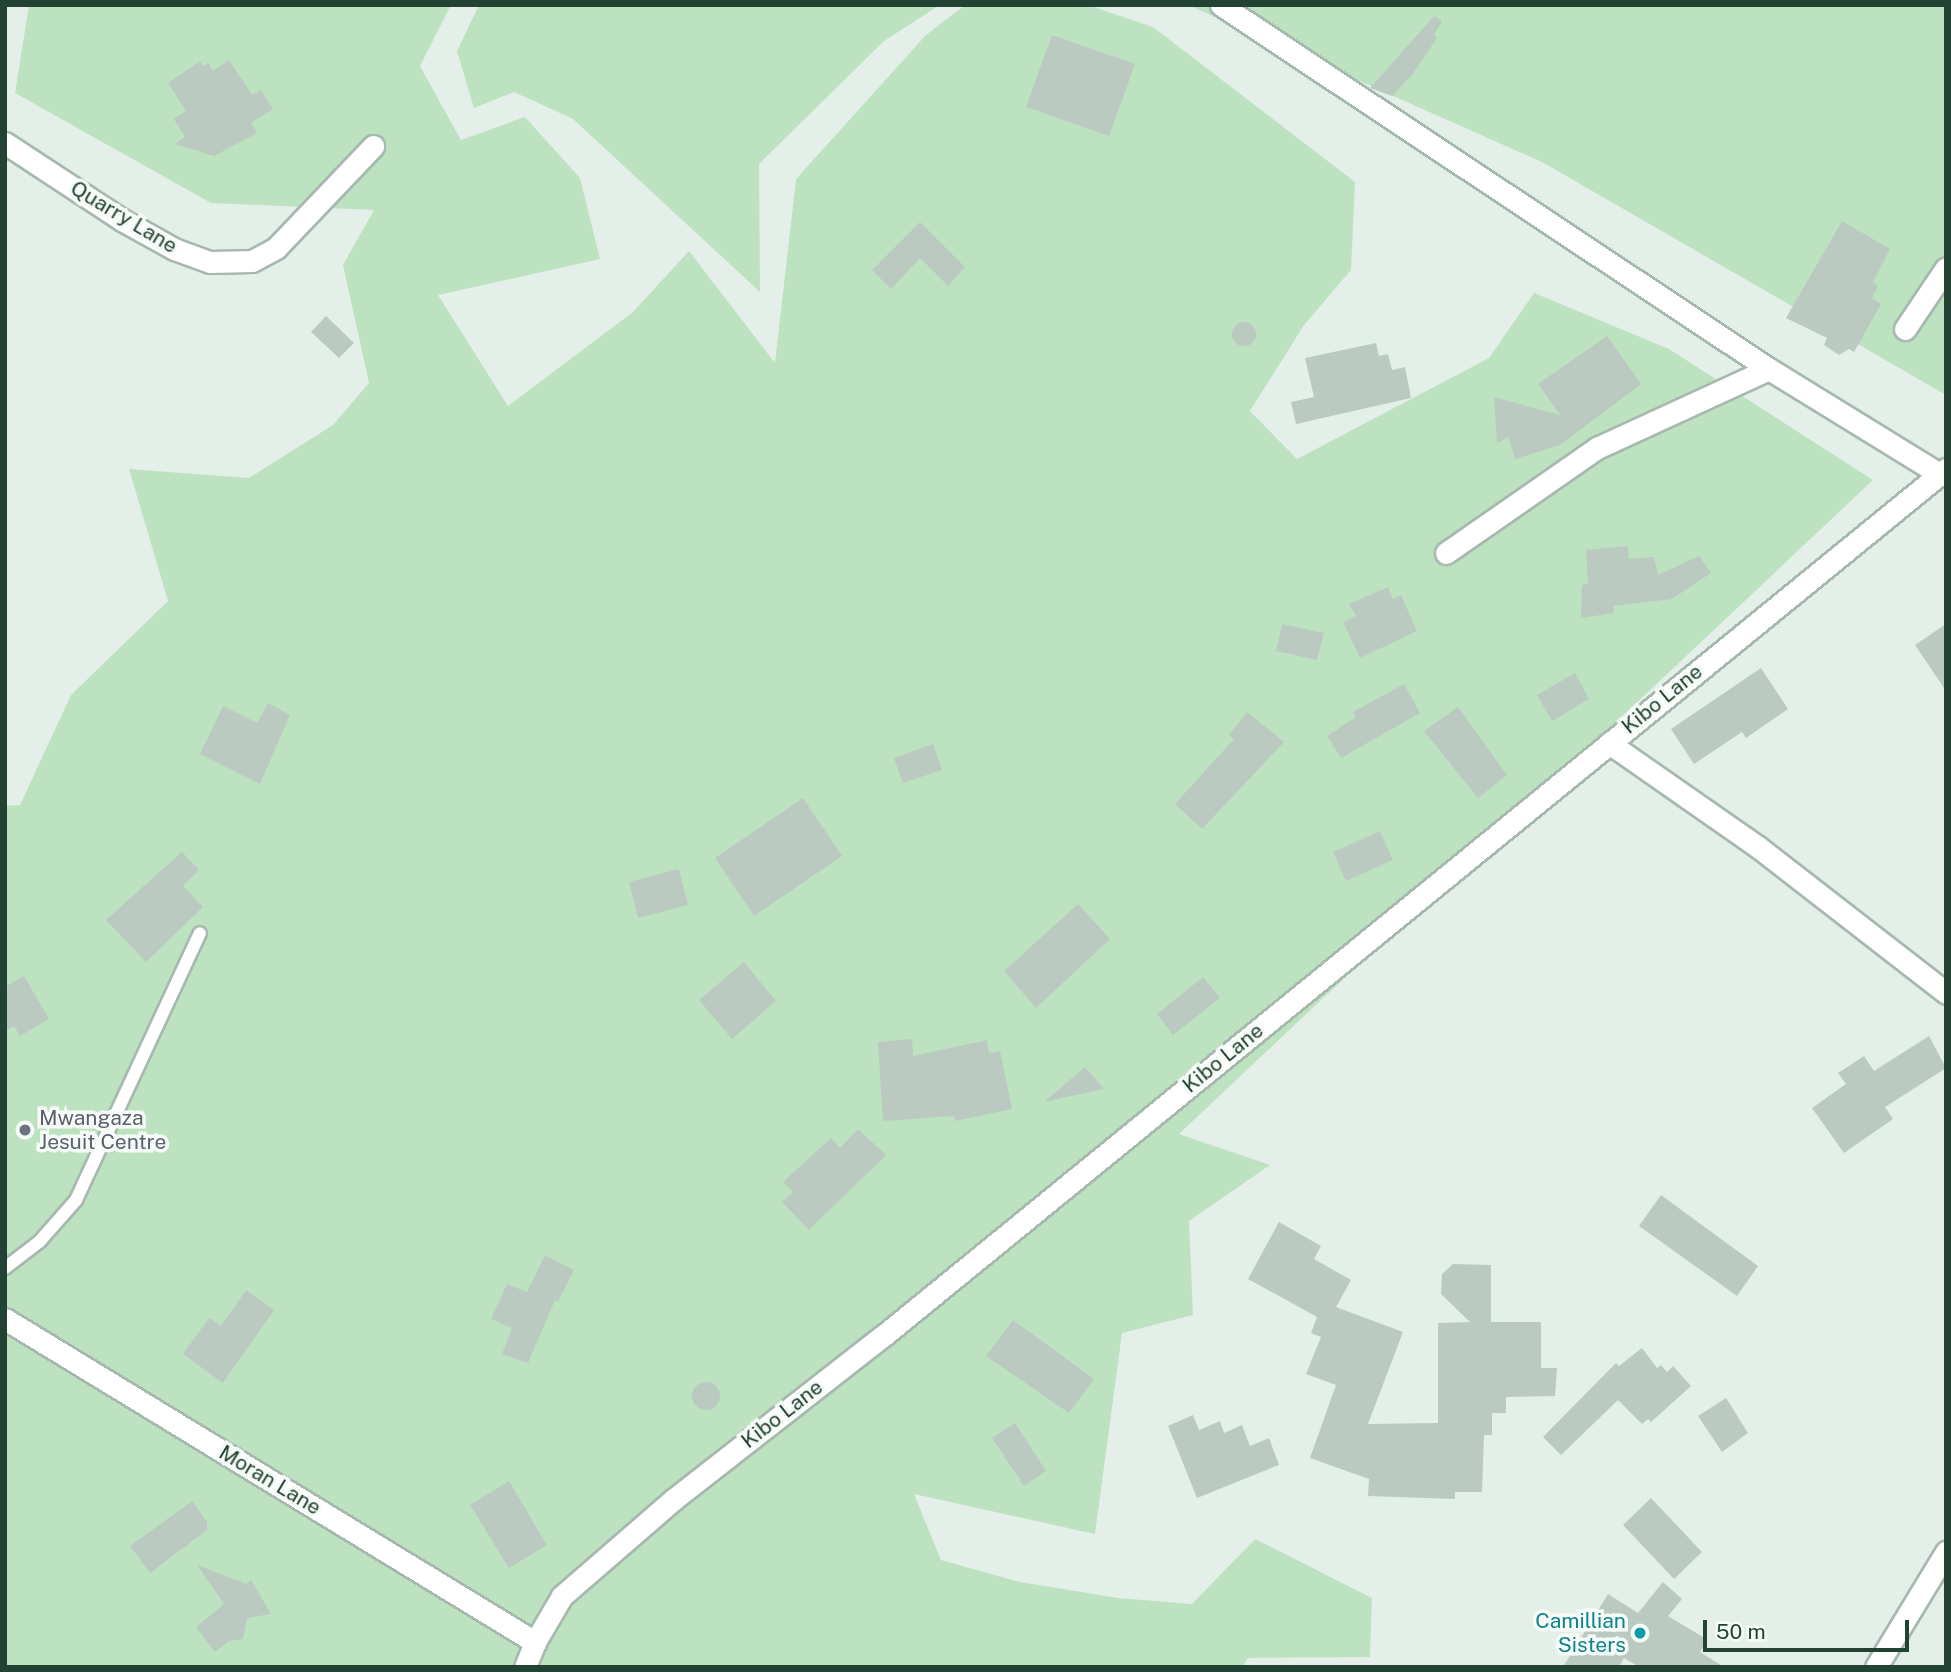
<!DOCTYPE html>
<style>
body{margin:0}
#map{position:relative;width:1951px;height:1672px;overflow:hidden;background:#e5efe9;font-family:"Public Sans",sans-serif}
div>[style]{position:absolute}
.green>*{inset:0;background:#bde2c0}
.building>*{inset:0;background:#bacac1}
.round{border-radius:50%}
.roads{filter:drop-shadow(2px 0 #a7b8af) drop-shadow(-2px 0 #a7b8af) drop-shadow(0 2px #a7b8af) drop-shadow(0 -2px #a7b8af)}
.lane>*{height:12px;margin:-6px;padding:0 6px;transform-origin:6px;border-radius:6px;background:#fff}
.street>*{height:21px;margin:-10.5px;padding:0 10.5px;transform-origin:10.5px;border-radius:10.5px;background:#fff}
.dots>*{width:19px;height:19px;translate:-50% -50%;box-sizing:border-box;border:4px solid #f6fbf8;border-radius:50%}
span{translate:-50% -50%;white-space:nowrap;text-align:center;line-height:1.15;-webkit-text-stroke:7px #f6fbf8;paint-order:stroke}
.street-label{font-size:21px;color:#224334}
.worship-label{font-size:21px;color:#5b616d}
.left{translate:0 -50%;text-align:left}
.culture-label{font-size:21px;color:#0d838f}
.right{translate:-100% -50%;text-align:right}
.frame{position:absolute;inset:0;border:7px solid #224334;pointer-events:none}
.scale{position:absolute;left:1703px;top:1620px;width:206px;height:32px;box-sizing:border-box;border:4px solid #224334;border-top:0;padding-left:9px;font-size:21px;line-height:24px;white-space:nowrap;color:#224334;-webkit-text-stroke:5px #f6fbf8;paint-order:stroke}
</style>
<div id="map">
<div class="green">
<i style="clip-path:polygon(29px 5px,451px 5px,420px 66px,461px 140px,525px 117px,580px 178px,600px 259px,438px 295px,508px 406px,633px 312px,689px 251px,775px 363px,796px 179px,926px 35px,965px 5px,1088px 5px,1153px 27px,1355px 182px,1351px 270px,1304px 325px,1250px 411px,1297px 459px,1489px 358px,1534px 293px,1669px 349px,1873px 480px,1179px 1134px,1270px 1165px,1189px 1221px,1193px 1315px,1122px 1333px,1095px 1534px,914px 1494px,941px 1560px,1020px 1582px,1118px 1598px,1192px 1604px,1255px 1539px,1372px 1598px,1370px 1657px,1248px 1658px,1242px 1667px,5px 1667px,5px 806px,20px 805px,71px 695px,168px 601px,129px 469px,249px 478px,333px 425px,369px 383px,343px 265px,374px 210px,211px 203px,15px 93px)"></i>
<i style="clip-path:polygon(479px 5px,940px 5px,884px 41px,759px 164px,760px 292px,573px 119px,514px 92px,474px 108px,457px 51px)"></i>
<i style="clip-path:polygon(1188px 5px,1946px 5px,1946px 395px,1542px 162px)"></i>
</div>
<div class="building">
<i style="clip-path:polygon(1434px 16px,1442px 21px,1434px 35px,1437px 38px,1412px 75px,1392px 96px,1370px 88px)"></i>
<i style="clip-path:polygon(1052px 35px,1135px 64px,1109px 136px,1026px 107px)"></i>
<i style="clip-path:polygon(229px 60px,252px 95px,261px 90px,273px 109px,251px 123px,257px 133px,214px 156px,175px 144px,185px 137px,174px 119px,186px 111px,168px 83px,200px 61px,203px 66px,208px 63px,213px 71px)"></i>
<i style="clip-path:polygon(1842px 221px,1890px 249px,1873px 282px,1878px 286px,1872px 298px,1881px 304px,1854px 352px,1849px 349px,1839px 355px,1824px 345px,1827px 338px,1786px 318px)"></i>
<i style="clip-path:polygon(920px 222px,965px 267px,948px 286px,920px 258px,891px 289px,872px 270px)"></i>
<i style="clip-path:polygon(326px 316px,354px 343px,339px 358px,311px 332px)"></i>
<i class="round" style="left:1232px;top:322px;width:24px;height:24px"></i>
<i style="clip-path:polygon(1607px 336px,1641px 384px,1560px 445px,1515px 459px,1508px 437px,1497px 443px,1494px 397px,1560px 415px,1538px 384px)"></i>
<i style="clip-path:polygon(1376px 343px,1379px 356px,1388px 354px,1392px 370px,1405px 367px,1411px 398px,1296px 424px,1291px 402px,1314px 397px,1305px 358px)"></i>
<i style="clip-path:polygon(1628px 546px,1629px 559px,1654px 557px,1658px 575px,1699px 556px,1711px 573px,1672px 599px,1613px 606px,1614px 613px,1581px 618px,1582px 585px,1588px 584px,1586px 550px)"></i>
<i style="clip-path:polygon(1388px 587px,1393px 599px,1401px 595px,1417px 631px,1360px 658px,1343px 622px,1356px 616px,1349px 604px)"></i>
<i style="clip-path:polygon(1282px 624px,1324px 633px,1317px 660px,1276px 651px)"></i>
<i style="clip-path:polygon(1946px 624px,1946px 691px,1915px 645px)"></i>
<i style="clip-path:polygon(1761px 668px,1788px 709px,1746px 738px,1742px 732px,1694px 764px,1671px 729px)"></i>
<i style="clip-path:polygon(1575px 673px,1589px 699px,1552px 721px,1537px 695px)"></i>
<i style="clip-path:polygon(1404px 684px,1420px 713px,1341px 758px,1327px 736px,1356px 717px,1353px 712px)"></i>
<i style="clip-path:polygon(268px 703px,290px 715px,260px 784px,200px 754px,223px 706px,257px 723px)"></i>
<i style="clip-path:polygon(1458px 707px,1507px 775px,1478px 798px,1424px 731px)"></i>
<i style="clip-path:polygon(1247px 712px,1284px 742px,1202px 829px,1175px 804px,1234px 739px,1229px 735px)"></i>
<i style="clip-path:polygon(933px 744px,942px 770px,903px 783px,894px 758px)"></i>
<i style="clip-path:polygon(803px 798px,842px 856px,754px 916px,715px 858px)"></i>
<i style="clip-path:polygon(1380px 831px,1393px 860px,1346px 881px,1333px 852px)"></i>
<i style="clip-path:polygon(182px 852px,199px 870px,183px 886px,203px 907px,146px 962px,106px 920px)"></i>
<i style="clip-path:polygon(679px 869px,688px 905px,638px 918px,629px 882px)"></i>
<i style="clip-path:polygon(1078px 904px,1110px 939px,1036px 1008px,1004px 971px)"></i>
<i style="clip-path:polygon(744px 962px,776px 1001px,732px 1039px,699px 1000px)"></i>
<i style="clip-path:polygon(24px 976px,49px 1019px,20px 1036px,14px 1026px,5px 1031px,5px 987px)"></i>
<i style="clip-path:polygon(1203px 977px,1220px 998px,1173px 1035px,1157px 1014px)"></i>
<i style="clip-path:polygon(1929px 1036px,1946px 1068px,1885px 1107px,1893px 1119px,1844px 1153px,1812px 1108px,1846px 1084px,1838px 1073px,1864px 1056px,1874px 1071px)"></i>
<i style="clip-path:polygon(912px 1039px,913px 1056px,987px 1040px,989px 1053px,1000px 1051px,1012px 1109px,955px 1121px,954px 1116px,883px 1121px,878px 1042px)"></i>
<i style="clip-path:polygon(1085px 1067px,1104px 1089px,1044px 1102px)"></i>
<i style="clip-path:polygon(858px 1129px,886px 1155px,809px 1230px,782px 1202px,793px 1192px,783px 1182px,831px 1138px,840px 1148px)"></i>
<i style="clip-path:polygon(1661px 1195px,1758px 1266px,1737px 1296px,1639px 1226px)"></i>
<i style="clip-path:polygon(1279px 1222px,1321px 1246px,1314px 1259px,1351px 1280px,1336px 1307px,1403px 1332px,1368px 1424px,1438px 1423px,1438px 1323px,1470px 1322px,1441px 1294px,1442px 1274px,1453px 1264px,1491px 1265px,1491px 1322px,1541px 1322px,1541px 1368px,1557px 1368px,1555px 1396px,1506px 1397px,1506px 1413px,1492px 1413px,1492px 1435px,1484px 1435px,1482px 1492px,1455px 1492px,1455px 1499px,1368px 1496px,1369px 1479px,1310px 1458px,1336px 1385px,1306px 1374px,1321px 1337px,1311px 1333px,1317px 1317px,1248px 1279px)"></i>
<i style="clip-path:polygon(545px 1255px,574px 1270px,558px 1302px,555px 1300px,528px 1363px,502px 1354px,512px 1328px,491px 1319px,507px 1284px,527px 1292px)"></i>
<i style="clip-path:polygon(246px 1290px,274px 1310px,223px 1383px,183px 1354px,209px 1318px,221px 1326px)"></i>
<i style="clip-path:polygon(1013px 1320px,1094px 1379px,1069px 1413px,986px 1356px)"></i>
<i style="clip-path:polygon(1642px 1348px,1657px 1368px,1661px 1365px,1667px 1372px,1673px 1366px,1691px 1386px,1651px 1422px,1648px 1419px,1642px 1424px,1618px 1400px,1561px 1455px,1543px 1437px,1616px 1363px,1619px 1366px)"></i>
<i class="round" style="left:692px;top:1382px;width:28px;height:28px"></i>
<i style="clip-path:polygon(1726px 1398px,1748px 1433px,1722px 1452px,1698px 1416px)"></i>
<i style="clip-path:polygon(1193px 1415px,1199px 1430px,1220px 1421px,1224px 1433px,1242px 1425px,1250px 1446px,1269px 1438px,1279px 1465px,1197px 1498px,1168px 1426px)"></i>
<i style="clip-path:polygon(1015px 1423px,1046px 1471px,1024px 1486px,992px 1438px)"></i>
<i style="clip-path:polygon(509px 1481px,547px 1545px,509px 1568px,470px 1505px)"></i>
<i style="clip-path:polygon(1651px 1498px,1702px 1552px,1674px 1579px,1623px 1525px)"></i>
<i style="clip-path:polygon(192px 1501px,207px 1522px,207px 1530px,150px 1573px,130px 1546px)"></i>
<i style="clip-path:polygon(197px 1565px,246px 1584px,251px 1580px,271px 1614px,247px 1618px,243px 1639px,229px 1641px,215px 1652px,196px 1627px,224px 1604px)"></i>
<i style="clip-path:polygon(1663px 1582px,1682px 1599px,1668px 1616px,1708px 1640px,1700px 1652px,1724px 1667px,1639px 1667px,1624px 1658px,1619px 1667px,1563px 1667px,1608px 1594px,1638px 1613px)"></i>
</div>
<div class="roads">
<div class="lane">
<i style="left:5px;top:1268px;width:44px;rotate:-37.6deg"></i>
<i style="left:40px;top:1241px;width:55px;rotate:-48.7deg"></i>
<i style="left:76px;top:1200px;width:294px;rotate:-65.1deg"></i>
</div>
<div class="street">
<i style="left:1221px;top:5px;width:658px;rotate:33.59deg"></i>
<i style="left:1769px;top:369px;width:201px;rotate:31.6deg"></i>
<i style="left:5px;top:143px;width:140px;rotate:33.3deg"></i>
<i style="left:122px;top:220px;width:60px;rotate:29.1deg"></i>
<i style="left:174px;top:249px;width:38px;rotate:20deg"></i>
<i style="left:210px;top:262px;width:42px;rotate:-1.4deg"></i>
<i style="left:252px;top:261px;width:27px;rotate:-28deg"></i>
<i style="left:276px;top:248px;width:141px;rotate:-46.4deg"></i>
<i style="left:1905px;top:329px;width:73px;rotate:-56.1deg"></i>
<i style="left:1446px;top:553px;width:184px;rotate:-34.8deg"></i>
<i style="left:1597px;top:448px;width:189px;rotate:-24.7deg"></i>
<i style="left:1609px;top:743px;width:182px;rotate:34.9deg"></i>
<i style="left:1758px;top:847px;width:238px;rotate:37.8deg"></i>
<i style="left:5px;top:1319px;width:621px;rotate:31.36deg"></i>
<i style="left:525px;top:1667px;width:27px;rotate:-68deg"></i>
<i style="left:535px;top:1642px;width:53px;rotate:-59.6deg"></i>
<i style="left:562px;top:1596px;width:148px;rotate:-40.9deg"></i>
<i style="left:674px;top:1499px;width:265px;rotate:-38deg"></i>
<i style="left:883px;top:1336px;width:1372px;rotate:-39.2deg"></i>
<i style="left:1876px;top:1667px;width:135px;rotate:-58.7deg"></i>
</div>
</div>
<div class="dots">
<i style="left:25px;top:1130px;background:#6b7280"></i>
<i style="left:1640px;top:1633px;background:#0f9aa8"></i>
</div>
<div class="street-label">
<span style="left:124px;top:217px;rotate:31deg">Quarry Lane</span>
<span style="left:1662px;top:699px;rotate:-39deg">Kibo Lane</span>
<span style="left:1223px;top:1058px;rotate:-39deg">Kibo Lane</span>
<span style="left:782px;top:1414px;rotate:-38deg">Kibo Lane</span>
<span style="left:270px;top:1480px;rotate:31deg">Moran Lane</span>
</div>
<div class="worship-label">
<span class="left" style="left:39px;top:1130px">Mwangaza<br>Jesuit Centre</span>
</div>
<div class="culture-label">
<span class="right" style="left:1626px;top:1633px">Camillian<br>Sisters</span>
</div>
<div class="frame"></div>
<div class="scale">50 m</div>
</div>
